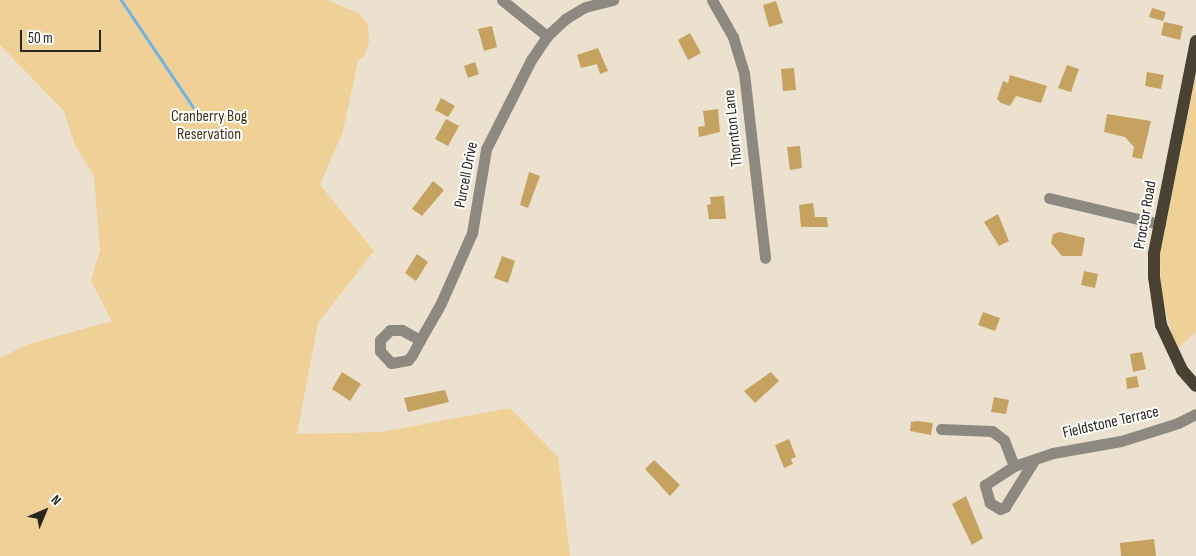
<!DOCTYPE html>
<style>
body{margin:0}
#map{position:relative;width:1196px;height:556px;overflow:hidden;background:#ece1ce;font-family:"Sofia Sans Condensed",sans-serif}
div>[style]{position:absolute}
.green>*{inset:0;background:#efd097}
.stream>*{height:3px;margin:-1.5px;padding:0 1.5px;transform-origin:1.5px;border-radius:1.5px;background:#6eb5df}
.building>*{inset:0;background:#c5a260}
.minor>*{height:11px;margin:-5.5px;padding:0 5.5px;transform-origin:5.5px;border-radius:5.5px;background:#8d8981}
.major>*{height:12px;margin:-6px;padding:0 6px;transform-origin:6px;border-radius:6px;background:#484134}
span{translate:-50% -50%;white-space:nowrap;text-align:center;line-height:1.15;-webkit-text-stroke:4px #fff;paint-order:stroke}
.park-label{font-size:16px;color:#423315}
.street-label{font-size:16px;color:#29251e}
.north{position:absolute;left:20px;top:486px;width:50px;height:50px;-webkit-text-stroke:4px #fff;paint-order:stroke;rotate:45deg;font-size:14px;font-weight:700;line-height:20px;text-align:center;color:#29251e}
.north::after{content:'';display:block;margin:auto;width:18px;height:22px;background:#29251e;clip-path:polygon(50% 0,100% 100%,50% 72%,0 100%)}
.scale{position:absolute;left:20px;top:30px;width:81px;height:22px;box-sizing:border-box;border:2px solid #29251e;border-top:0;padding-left:6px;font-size:15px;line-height:18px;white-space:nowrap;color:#29251e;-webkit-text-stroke:4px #fff;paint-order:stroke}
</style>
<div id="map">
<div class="green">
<i style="clip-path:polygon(0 0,327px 0,358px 13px,368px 24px,369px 42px,365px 55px,358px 61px,343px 131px,320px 185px,374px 251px,318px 323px,297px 434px,381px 432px,510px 408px,558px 457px,570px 556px,0 556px,0 358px,29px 344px,112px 321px,91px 281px,100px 250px,94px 176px,75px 145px,64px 111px,0 45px)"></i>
<i style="clip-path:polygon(1196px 76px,1196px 332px,1176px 350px,1161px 293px,1160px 252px)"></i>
</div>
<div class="stream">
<i style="left:121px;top:0;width:129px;rotate:56.1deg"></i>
</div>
<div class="building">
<i style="clip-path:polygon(776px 1px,783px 23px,769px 27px,763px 5px)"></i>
<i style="clip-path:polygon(1152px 8px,1166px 12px,1163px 21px,1149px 17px)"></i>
<i style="clip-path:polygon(1164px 22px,1183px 26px,1180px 40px,1161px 35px)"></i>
<i style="clip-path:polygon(492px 26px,497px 47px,484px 51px,478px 29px)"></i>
<i style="clip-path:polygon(690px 33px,701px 53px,688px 60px,678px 40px)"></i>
<i style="clip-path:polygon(598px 48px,608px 71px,600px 74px,597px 64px,581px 68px,577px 55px)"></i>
<i style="clip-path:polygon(475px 62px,479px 74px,468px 78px,464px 66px)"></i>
<i style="clip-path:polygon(1067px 65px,1079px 69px,1071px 92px,1058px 88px)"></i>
<i style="clip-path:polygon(794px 68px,796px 90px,783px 91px,781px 69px)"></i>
<i style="clip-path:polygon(1147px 72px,1164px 75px,1161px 89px,1145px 86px)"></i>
<i style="clip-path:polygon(1010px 75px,1047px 86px,1041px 103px,1016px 96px,1010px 106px,1001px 103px,997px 99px,1003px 81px,1008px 83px)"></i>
<i style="clip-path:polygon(441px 98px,455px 106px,448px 117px,435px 110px)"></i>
<i style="clip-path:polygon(718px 109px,720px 132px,699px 137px,698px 127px,705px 126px,703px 111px)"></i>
<i style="clip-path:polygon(1107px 114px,1151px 121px,1142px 159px,1132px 157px,1134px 147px,1125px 137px,1104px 132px)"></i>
<i style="clip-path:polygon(446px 119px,459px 126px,448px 146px,435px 139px)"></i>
<i style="clip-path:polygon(800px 146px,802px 168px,790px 170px,787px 147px)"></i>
<i style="clip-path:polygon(529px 172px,540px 176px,528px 208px,520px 205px)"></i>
<i style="clip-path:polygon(433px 181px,444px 190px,422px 216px,412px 209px)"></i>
<i style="clip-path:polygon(724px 196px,726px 219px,709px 219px,707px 205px,711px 204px,710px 197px)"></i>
<i style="clip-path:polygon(813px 203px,815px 217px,827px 217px,828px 227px,801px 227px,799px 205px)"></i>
<i style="clip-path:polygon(998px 214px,1009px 241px,999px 246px,984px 222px)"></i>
<i style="clip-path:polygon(1060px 232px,1085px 238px,1082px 256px,1062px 256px,1051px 243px,1053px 234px)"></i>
<i style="clip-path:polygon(417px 254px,428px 262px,416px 281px,405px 273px)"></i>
<i style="clip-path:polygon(502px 256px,515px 261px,508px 283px,494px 278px)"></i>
<i style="clip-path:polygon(1084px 271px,1098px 274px,1095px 288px,1081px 285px)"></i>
<i style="clip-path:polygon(983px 312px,1000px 318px,995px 331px,978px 325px)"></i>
<i style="clip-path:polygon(1142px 352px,1146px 369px,1133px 372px,1130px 354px)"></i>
<i style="clip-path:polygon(342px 372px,361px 384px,350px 401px,332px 389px)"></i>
<i style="clip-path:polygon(771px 372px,779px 381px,755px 403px,744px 391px)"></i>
<i style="clip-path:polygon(1137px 376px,1139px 387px,1127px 389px,1126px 378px)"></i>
<i style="clip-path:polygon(445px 390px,449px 402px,408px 412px,404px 398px)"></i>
<i style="clip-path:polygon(994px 397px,1009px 400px,1006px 414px,991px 412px)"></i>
<i style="clip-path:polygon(917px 421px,933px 423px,931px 435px,910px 431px,911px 422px)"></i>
<i style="clip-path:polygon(789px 439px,796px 457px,791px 459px,793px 464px,784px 468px,775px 445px)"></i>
<i style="clip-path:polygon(654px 460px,680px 485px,670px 496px,645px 469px)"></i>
<i style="clip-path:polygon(966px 496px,983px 538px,972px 545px,952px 504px)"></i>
<i style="clip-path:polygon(1154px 539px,1156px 556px,1121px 556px,1120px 543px)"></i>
</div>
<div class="minor">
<i style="left:502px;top:0;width:58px;rotate:38.7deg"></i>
<i style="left:712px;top:0;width:43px;rotate:60.4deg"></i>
<i style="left:733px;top:37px;width:38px;rotate:73deg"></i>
<i style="left:744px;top:73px;width:186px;rotate:83.5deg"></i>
<i style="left:1049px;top:198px;width:114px;rotate:13.2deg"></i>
<i style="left:420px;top:340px;width:21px;rotate:-151deg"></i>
<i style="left:402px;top:330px;width:12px;rotate:180deg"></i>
<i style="left:390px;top:330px;width:14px;rotate:135deg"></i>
<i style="left:380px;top:340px;width:11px;rotate:90deg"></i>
<i style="left:380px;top:351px;width:16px;rotate:47deg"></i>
<i style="left:391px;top:363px;width:17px;rotate:-10deg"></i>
<i style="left:408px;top:360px;width:6px;rotate:-51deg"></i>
<i style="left:412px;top:355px;width:17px;rotate:-62deg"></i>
<i style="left:420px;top:340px;width:32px;rotate:-60deg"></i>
<i style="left:436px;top:312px;width:10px;rotate:-61deg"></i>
<i style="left:441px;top:303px;width:77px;rotate:-66.1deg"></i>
<i style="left:472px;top:233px;width:85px;rotate:-80.5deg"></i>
<i style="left:486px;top:149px;width:100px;rotate:-63.2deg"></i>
<i style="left:531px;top:60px;width:29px;rotate:-56deg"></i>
<i style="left:547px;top:36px;width:25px;rotate:-43deg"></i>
<i style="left:565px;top:19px;width:23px;rotate:-31deg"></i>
<i style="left:585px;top:7px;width:29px;rotate:-14deg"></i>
<i style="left:941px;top:429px;width:51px;rotate:2.2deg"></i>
<i style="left:992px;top:431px;width:15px;rotate:37deg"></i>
<i style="left:1004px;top:440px;width:28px;rotate:69deg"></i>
<i style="left:1033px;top:462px;width:53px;rotate:121.9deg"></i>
<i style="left:1005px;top:507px;width:5px;rotate:158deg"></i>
<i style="left:1000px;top:509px;width:12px;rotate:-149deg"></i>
<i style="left:990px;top:503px;width:19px;rotate:-106deg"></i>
<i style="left:985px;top:485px;width:35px;rotate:-33deg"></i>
<i style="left:1014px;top:466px;width:41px;rotate:-18.4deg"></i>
<i style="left:1053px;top:453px;width:69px;rotate:-10deg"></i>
<i style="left:1121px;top:441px;width:60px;rotate:-17.5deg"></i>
<i style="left:1178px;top:423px;width:20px;rotate:-27deg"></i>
</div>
<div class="major">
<i style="left:1196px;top:41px;width:217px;rotate:101.2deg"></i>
<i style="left:1154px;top:254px;width:23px;rotate:90deg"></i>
<i style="left:1154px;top:277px;width:49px;rotate:81.7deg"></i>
<i style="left:1161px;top:325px;width:50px;rotate:65deg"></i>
<i style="left:1182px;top:370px;width:21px;rotate:49deg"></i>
</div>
<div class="park-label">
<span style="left:209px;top:126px">Cranberry Bog<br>Reservation</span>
</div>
<div class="street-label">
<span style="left:734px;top:128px;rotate:-96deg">Thornton Lane</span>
<span style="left:467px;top:175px;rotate:-79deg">Purcell Drive</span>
<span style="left:1146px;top:215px;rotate:-80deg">Proctor Road</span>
<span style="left:1111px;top:423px;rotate:-13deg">Fieldstone Terrace</span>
</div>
<div class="north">N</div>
<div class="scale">50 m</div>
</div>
